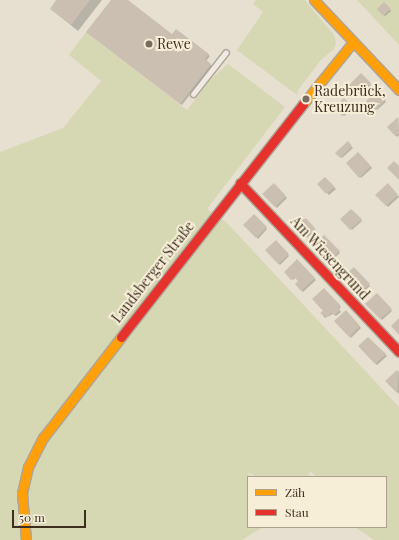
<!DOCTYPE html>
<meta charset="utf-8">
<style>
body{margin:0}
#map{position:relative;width:399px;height:540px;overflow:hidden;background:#e7e0d1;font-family:"Playfair Display",serif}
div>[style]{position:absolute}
.green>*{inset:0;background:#d6d7b3}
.shadow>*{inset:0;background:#0003}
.building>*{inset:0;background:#cbbfb2}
.roads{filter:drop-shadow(1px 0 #ada599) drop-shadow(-1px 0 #ada599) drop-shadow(0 1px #ada599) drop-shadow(0 -1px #ada599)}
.lane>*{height:5px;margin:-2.5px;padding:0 2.5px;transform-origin:2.5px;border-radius:2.5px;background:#efebe3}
.slow>*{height:9px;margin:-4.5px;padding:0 4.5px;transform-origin:4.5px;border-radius:4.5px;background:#ff9f0a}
.jam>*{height:9px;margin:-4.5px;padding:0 4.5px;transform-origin:4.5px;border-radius:4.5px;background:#e5322d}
.dots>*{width:11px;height:11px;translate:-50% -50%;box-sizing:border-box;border:2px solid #f7eed8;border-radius:50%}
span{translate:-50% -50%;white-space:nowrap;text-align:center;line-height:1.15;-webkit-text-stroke:4px #f7eed8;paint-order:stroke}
.poi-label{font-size:14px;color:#3d2e20}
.left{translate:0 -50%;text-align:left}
.street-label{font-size:14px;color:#3d2e20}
.legend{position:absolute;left:247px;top:476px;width:140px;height:52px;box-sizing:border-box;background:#f7eed8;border:1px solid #ada18e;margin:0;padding:5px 7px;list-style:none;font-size:12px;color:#3d2e20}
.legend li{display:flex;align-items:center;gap:8px;height:20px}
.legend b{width:20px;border:1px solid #ada18e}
.scale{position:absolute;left:12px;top:510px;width:74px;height:18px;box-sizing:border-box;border:2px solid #3d2e20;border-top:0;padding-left:5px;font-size:12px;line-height:14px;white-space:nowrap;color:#3d2e20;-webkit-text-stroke:3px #f7eed8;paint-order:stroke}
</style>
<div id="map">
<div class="green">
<i style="clip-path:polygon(256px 0,305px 0,334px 35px,336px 43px,334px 49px,321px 60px,298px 90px,297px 95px,237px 50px,263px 12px,253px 4px)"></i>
<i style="clip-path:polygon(357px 0,399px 0,399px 45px)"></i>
<i style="clip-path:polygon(86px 32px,187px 110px,210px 80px,228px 64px,285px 107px,207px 209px,226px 222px,399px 407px,399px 540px,374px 540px,355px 527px,386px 527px,386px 477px,316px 477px,310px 471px,308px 477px,257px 477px,247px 472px,251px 477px,248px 477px,248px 527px,263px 527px,242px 540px,0 540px,0 152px,63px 128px,101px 81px,69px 55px)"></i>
</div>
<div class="shadow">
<i style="clip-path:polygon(58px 0,102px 0,78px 31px,51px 9px)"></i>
<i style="clip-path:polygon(112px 0,126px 0,172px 35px,176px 30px,210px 56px,206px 61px,212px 66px,182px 105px,89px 34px)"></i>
<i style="clip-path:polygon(384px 3px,391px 11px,385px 16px,378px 9px)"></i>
<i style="clip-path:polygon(361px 75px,371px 85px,360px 96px,350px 85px)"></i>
<i style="clip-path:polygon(377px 92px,386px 102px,377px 110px,368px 101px)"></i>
<i style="clip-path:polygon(344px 100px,352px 109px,344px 116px,336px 107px)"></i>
<i style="clip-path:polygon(398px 118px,399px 135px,397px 137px,388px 127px)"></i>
<i style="clip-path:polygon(348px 143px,353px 148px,342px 158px,337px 153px)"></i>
<i style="clip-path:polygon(358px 153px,372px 168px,361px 178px,347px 163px)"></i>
<i style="clip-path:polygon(325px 178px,336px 189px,329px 195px,319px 184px)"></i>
<i style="clip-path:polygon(274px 185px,287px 198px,277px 208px,264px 194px)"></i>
<i style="clip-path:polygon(388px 185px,399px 197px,388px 207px,377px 195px)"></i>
<i style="clip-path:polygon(351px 210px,362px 221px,352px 230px,342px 219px)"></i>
<i style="clip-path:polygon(254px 215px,267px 229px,258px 239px,244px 225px)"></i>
<i style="clip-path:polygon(304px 217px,316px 230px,307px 238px,296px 225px)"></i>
<i style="clip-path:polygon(324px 236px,340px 253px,329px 263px,313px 247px)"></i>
<i style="clip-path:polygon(276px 241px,289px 256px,280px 265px,266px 250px)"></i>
<i style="clip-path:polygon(297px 260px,316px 280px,303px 292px,296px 284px,299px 281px,296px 277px,293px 280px,285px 272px)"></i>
<i style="clip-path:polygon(354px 268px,370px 286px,360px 296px,343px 278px)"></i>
<i style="clip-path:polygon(324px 290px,341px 307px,339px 309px,341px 312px,336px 316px,333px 314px,325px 318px,321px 313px,324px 311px)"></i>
<i style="clip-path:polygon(377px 294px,392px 311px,382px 320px,367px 304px)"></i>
<i style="clip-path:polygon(346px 312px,361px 328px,351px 338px,335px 321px)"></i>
<i style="clip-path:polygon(368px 338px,387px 356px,377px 365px,359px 346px)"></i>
<i style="clip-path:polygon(397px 371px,399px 373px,399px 394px,387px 381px)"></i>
</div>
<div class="building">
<i style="clip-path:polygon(56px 0,90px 0,71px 25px,50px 9px)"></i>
<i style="clip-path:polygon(111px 0,128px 0,172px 34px,176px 29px,209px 54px,205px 59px,211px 64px,180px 104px,86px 32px)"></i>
<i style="clip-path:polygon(384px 2px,391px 9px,383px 16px,377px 9px)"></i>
<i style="clip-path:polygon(361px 73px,371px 83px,358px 95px,349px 85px)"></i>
<i style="clip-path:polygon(377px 91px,386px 100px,375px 110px,366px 101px)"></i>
<i style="clip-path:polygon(344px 98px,352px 107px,342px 116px,334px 107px)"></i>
<i style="clip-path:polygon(398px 117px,399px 133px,395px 136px,387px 127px)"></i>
<i style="clip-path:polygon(348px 141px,352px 146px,340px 158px,335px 153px)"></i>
<i style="clip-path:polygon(358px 152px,371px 166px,359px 178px,346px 163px)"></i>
<i style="clip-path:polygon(394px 161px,399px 166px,399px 180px,387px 168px)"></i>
<i style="clip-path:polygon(325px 177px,335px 187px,326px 194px,317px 184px)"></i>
<i style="clip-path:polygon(274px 183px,286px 196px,275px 207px,262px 194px)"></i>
<i style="clip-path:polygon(388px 183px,398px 195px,386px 206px,375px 195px)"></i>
<i style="clip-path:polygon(351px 209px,362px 219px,350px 230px,340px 219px)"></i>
<i style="clip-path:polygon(254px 214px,267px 227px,256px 238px,243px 225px)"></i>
<i style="clip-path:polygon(304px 216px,315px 228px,305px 237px,294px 225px)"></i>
<i style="clip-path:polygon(324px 235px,340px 251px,327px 263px,312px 247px)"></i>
<i style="clip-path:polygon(276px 240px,289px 254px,278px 264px,265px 250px)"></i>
<i style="clip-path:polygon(297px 259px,315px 278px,301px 291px,295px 284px,298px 281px,294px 277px,291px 280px,284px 272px)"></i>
<i style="clip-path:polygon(354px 267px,370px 284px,358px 295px,342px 278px)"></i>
<i style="clip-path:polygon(324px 288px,340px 305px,338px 307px,340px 310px,334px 315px,331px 313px,327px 317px,320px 313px,323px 311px,312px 299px)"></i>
<i style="clip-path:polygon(377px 293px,392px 309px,380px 319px,365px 304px)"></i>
<i style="clip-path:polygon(346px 310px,360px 326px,349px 337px,334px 321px)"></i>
<i style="clip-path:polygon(399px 318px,399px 335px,391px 326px)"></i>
<i style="clip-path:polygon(368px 337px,386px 354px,375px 364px,358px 346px)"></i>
<i style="clip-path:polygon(397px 370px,399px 372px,397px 393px,385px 381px)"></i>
</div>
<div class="roads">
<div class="lane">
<i style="left:193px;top:94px;width:53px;rotate:-51.8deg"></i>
</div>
<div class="slow">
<i style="left:314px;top:0;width:124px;rotate:46.6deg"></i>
<i style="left:303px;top:104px;width:80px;rotate:-51.1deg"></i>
<i style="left:26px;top:540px;width:47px;rotate:-94.9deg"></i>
<i style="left:22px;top:493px;width:27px;rotate:-77deg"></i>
<i style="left:28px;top:467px;width:33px;rotate:-63deg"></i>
<i style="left:43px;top:438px;width:128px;rotate:-52.3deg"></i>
</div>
<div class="jam">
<i style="left:240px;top:183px;width:232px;rotate:46.7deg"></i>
<i style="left:121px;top:337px;width:296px;rotate:-52deg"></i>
</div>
</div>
<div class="dots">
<i style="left:149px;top:44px;background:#786c5e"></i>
<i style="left:306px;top:99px;background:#786c5e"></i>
</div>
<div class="poi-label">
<span class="left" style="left:157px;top:44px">Rewe</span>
<span class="left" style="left:314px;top:99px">Radebrück,<br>Kreuzung</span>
</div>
<div class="street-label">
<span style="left:330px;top:258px;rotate:47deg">Am Wiesengrund</span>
<span style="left:153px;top:272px;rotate:-52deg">Landsberger Straße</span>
</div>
<ul class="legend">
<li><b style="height:5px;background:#ff9f0a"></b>Zäh</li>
<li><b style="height:5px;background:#e5322d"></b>Stau</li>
</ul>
<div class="scale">50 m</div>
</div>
